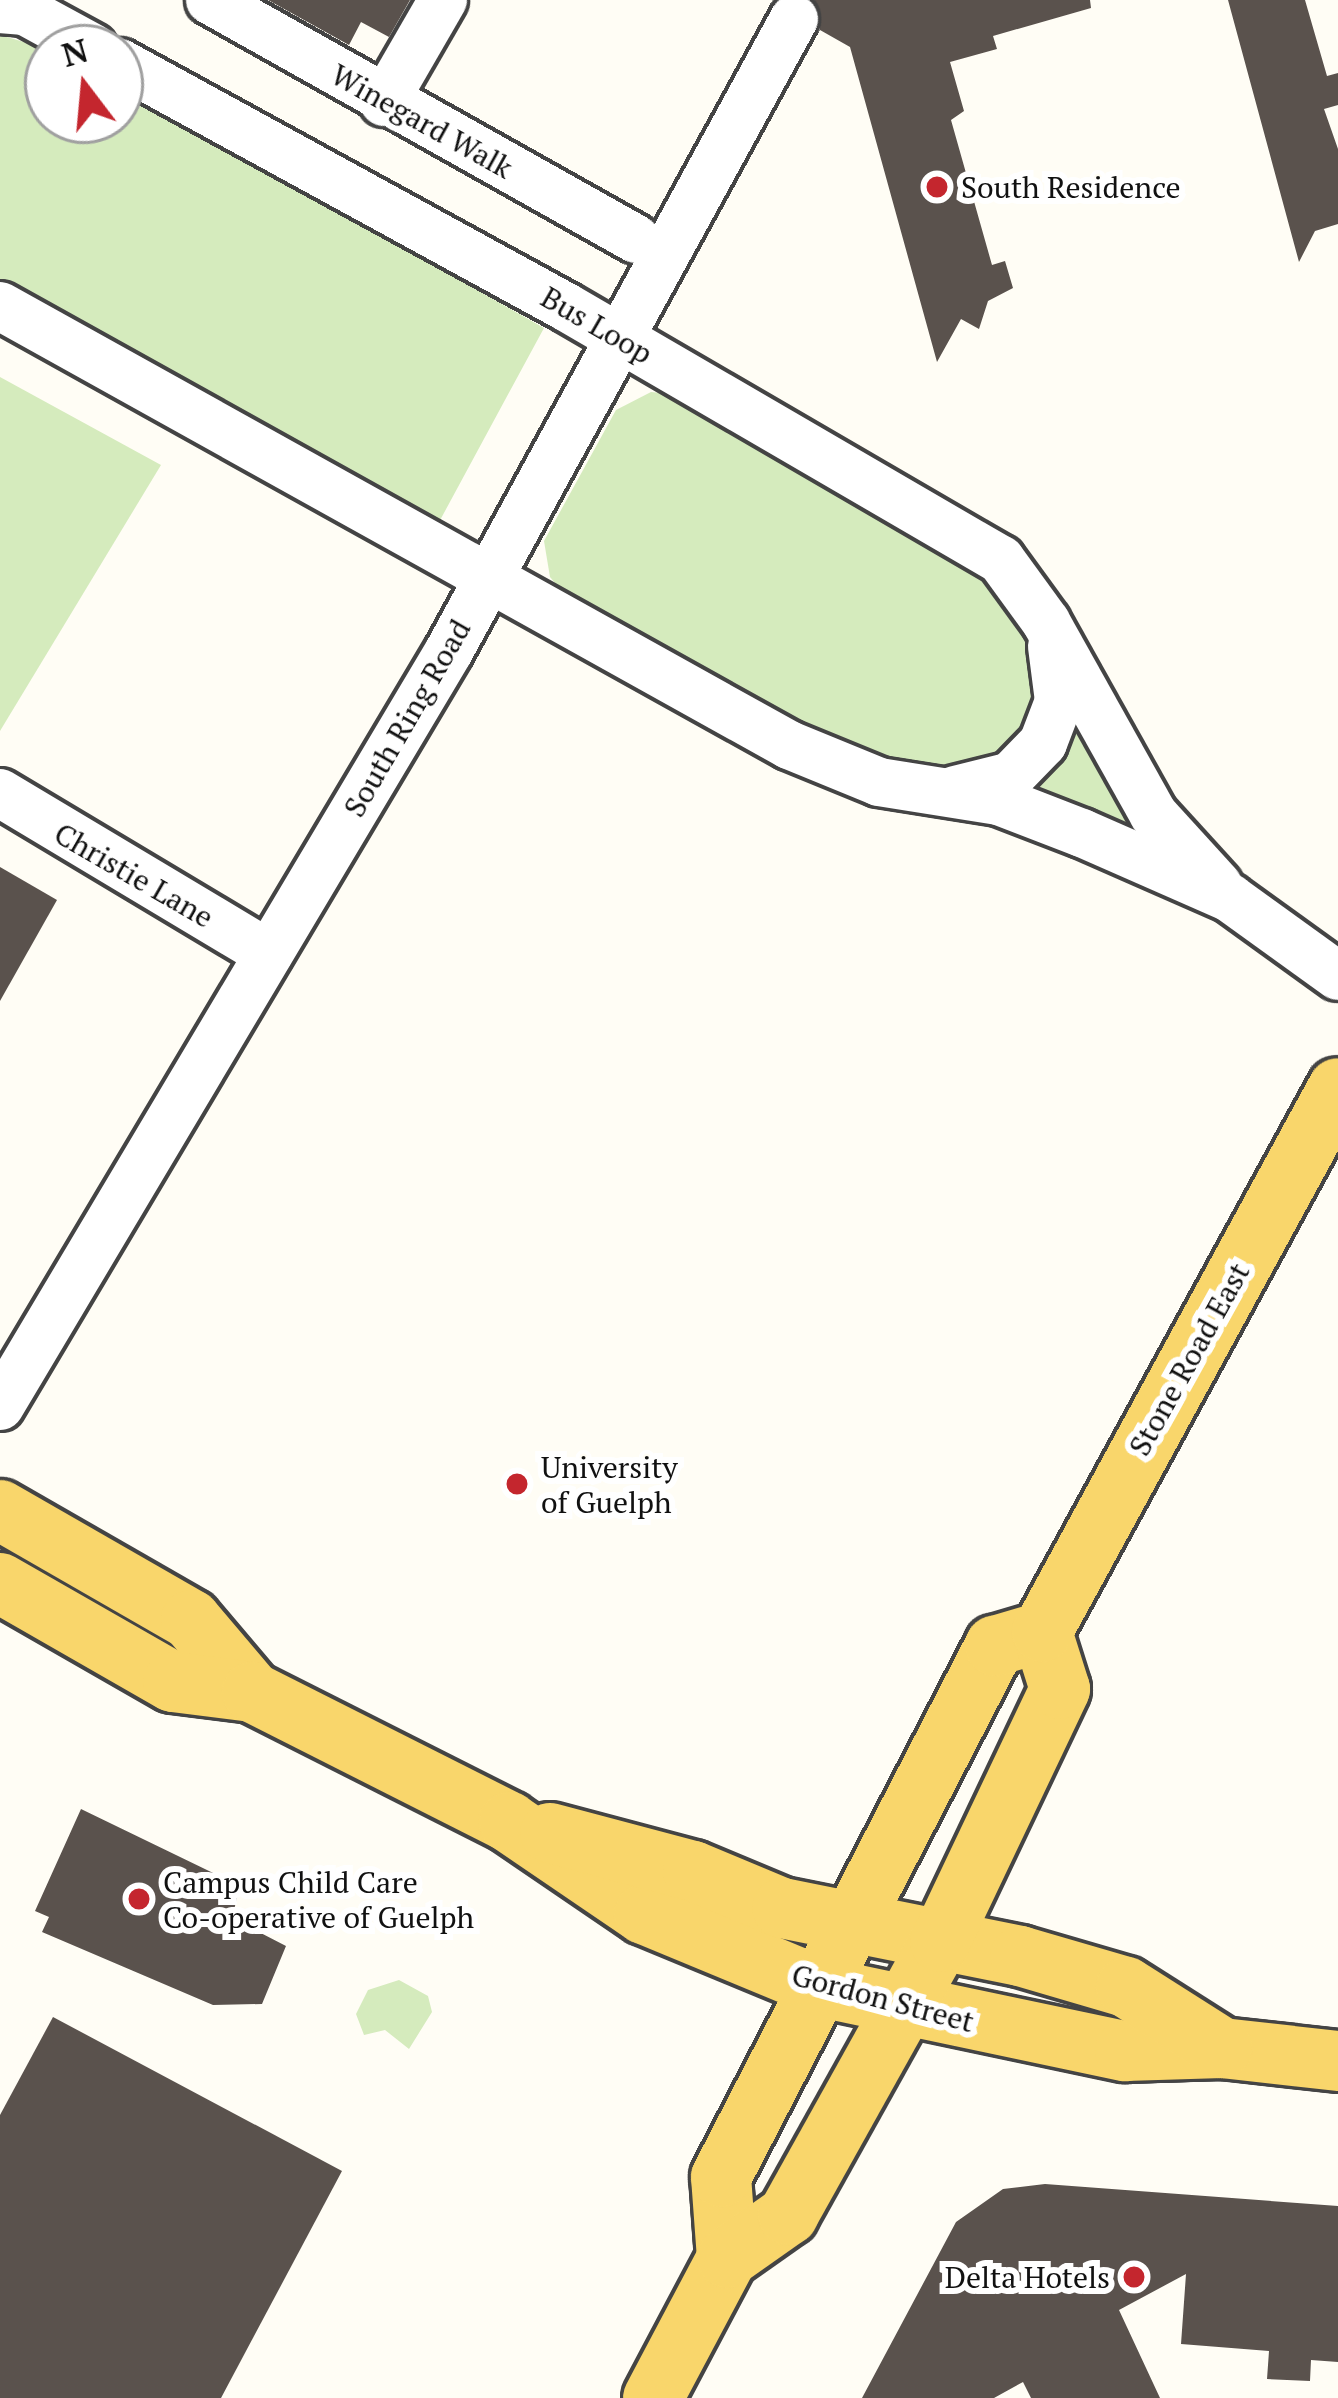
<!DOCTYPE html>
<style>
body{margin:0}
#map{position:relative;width:1338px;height:2398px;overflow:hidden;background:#fffdf5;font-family:"PT Serif",serif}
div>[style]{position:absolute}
.green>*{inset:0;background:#d5ebbd}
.building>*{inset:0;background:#5a524d}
.roads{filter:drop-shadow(3px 0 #444) drop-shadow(-3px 0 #444) drop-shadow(0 3px #444) drop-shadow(0 -3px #444)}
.minor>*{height:48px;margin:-24px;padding:0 24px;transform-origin:24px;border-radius:24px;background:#fff}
.major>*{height:60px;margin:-30px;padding:0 30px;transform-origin:30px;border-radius:30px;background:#f9d66b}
.dots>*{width:33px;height:33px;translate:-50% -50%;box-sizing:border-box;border:6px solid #fff;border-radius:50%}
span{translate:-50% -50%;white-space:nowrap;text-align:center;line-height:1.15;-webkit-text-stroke:12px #fff;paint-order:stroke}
.street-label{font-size:30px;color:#111}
.poi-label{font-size:30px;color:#111}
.left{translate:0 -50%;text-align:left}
.right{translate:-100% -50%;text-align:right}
.north{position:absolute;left:24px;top:24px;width:120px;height:120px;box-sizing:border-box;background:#fff;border:3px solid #a0a0a0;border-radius:50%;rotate:344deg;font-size:33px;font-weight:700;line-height:48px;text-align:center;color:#111}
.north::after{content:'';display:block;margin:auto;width:42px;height:54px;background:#c4262e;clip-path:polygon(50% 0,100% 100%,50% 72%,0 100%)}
</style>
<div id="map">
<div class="green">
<i style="clip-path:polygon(0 35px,48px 49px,48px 120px,120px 120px,120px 87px,544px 328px,438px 524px,0 282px)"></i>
<i style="clip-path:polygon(0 377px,161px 465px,0 731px)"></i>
<i style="clip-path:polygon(651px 392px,672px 394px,931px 540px,992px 586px,1030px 629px,1037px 729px,967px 777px,859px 757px,565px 595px,550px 577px,544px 541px,616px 410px)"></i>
<i style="clip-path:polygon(1073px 728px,1084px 738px,1131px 829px,1035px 795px)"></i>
<i style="clip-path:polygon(399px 1980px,428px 1996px,432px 2012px,409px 2049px,385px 2030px,364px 2035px,356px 2014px,368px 1990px)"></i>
</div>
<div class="building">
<i style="clip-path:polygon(268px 0,410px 0,389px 37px,361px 22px,349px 45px)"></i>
<i style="clip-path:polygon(814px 0,1090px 0,1091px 8px,993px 36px,997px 49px,950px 62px,964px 111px,951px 120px,992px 265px,1005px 261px,1013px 288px,988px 301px,979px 329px,961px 319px,937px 362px,850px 47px,820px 30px)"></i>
<i style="clip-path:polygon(1228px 0,1305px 0,1327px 76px,1338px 73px,1338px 105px,1324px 109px,1338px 149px,1338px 224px,1315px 231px,1299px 262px)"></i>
<i style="clip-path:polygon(0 867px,57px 900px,0 1001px)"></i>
<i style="clip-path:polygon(81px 1809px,240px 1886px,232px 1918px,286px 1946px,262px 2004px,213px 2005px,42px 1932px,49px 1917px,35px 1911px)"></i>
<i style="clip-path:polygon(53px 2017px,342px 2171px,221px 2398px,0 2398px,0 2115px)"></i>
<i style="clip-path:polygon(1045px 2184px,1338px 2206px,1338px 2362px,1311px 2360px,1310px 2381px,1267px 2379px,1269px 2351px,1181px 2344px,1186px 2274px,1119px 2310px,1160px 2398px,1031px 2398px,1023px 2382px,994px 2398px,862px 2398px,956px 2222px,1003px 2189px)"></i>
</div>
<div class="roads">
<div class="minor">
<i style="left:210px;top:0;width:488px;rotate:29.3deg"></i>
<i style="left:0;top:9px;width:25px;rotate:5deg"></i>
<i style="left:25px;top:11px;width:77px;rotate:28.6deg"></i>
<i style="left:120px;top:63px;width:508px;rotate:28.68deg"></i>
<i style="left:566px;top:307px;width:503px;rotate:30.18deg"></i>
<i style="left:1001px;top:560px;width:77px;rotate:54deg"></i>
<i style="left:1046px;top:622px;width:221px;rotate:60.8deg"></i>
<i style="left:1154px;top:815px;width:95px;rotate:47.6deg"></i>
<i style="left:384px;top:102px;width:118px;rotate:-60deg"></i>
<i style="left:0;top:306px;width:903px;rotate:29.09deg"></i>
<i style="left:789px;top:745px;width:97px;rotate:22.3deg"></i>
<i style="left:879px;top:782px;width:121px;rotate:9deg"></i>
<i style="left:999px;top:801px;width:89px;rotate:21.1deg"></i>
<i style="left:1082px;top:833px;width:162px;rotate:23.7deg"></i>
<i style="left:1230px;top:898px;width:133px;rotate:35.8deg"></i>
<i style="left:955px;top:790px;width:58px;rotate:-14deg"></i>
<i style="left:1011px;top:776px;width:46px;rotate:-45.9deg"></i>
<i style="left:1043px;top:743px;width:45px;rotate:-69.1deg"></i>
<i style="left:1059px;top:701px;width:55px;rotate:-97.3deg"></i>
<i style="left:0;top:793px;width:313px;rotate:30.9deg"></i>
<i style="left:0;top:1406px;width:878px;rotate:-59.26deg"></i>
<i style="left:449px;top:651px;width:720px;rotate:-61.37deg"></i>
</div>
<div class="major">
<i style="left:0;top:1510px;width:220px;rotate:29.9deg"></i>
<i style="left:191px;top:1620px;width:94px;rotate:49.7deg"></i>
<i style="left:0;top:1583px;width:199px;rotate:29.8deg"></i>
<i style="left:173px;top:1682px;width:80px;rotate:7.2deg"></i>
<i style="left:252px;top:1692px;width:288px;rotate:26.8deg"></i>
<i style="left:509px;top:1822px;width:163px;rotate:34.3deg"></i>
<i style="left:644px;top:1914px;width:191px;rotate:22.5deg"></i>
<i style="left:820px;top:1987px;width:312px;rotate:11.9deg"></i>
<i style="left:1125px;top:2051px;width:97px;rotate:-1.8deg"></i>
<i style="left:1222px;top:2048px;width:117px;rotate:6.4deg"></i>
<i style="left:550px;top:1833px;width:148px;rotate:14.9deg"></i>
<i style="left:693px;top:1871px;width:96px;rotate:22.6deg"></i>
<i style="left:782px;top:1908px;width:243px;rotate:11.4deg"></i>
<i style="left:1020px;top:1956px;width:110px;rotate:16.3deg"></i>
<i style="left:1126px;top:1987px;width:114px;rotate:32.4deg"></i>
<i style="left:727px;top:2258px;width:81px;rotate:-94.2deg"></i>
<i style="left:721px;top:2177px;width:598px;rotate:-62.71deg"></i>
<i style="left:995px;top:1646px;width:49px;rotate:-16.6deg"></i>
<i style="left:653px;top:2398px;width:158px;rotate:-62.1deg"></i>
<i style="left:727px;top:2258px;width:75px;rotate:-35.2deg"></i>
<i style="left:788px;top:2215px;width:312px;rotate:-60.9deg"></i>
<i style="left:940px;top:1942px;width:280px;rotate:-64.6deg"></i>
<i style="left:1060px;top:1689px;width:60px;rotate:-107.5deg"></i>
<i style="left:1042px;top:1632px;width:619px;rotate:-61.45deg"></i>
</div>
</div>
<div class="dots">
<i style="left:937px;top:187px;background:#c4262e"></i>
<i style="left:517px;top:1484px;background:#c4262e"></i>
<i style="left:139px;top:1899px;background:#c4262e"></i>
<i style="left:1134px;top:2277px;background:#c4262e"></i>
</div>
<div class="street-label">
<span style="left:422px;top:121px;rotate:29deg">Winegard Walk</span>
<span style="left:597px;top:325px;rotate:30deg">Bus Loop</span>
<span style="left:407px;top:718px;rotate:-60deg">South Ring Road</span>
<span style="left:134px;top:875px;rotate:30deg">Christie Lane</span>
<span style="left:1189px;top:1359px;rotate:-61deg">Stone Road East</span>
<span style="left:883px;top:1998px;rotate:15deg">Gordon Street</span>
</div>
<div class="poi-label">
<span class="left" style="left:961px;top:187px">South Residence</span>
<span class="left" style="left:541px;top:1484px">University<br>of Guelph</span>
<span class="left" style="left:163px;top:1899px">Campus Child Care<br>Co-operative of Guelph</span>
<span class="right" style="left:1110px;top:2277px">Delta Hotels</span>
</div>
<div class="north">N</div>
</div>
